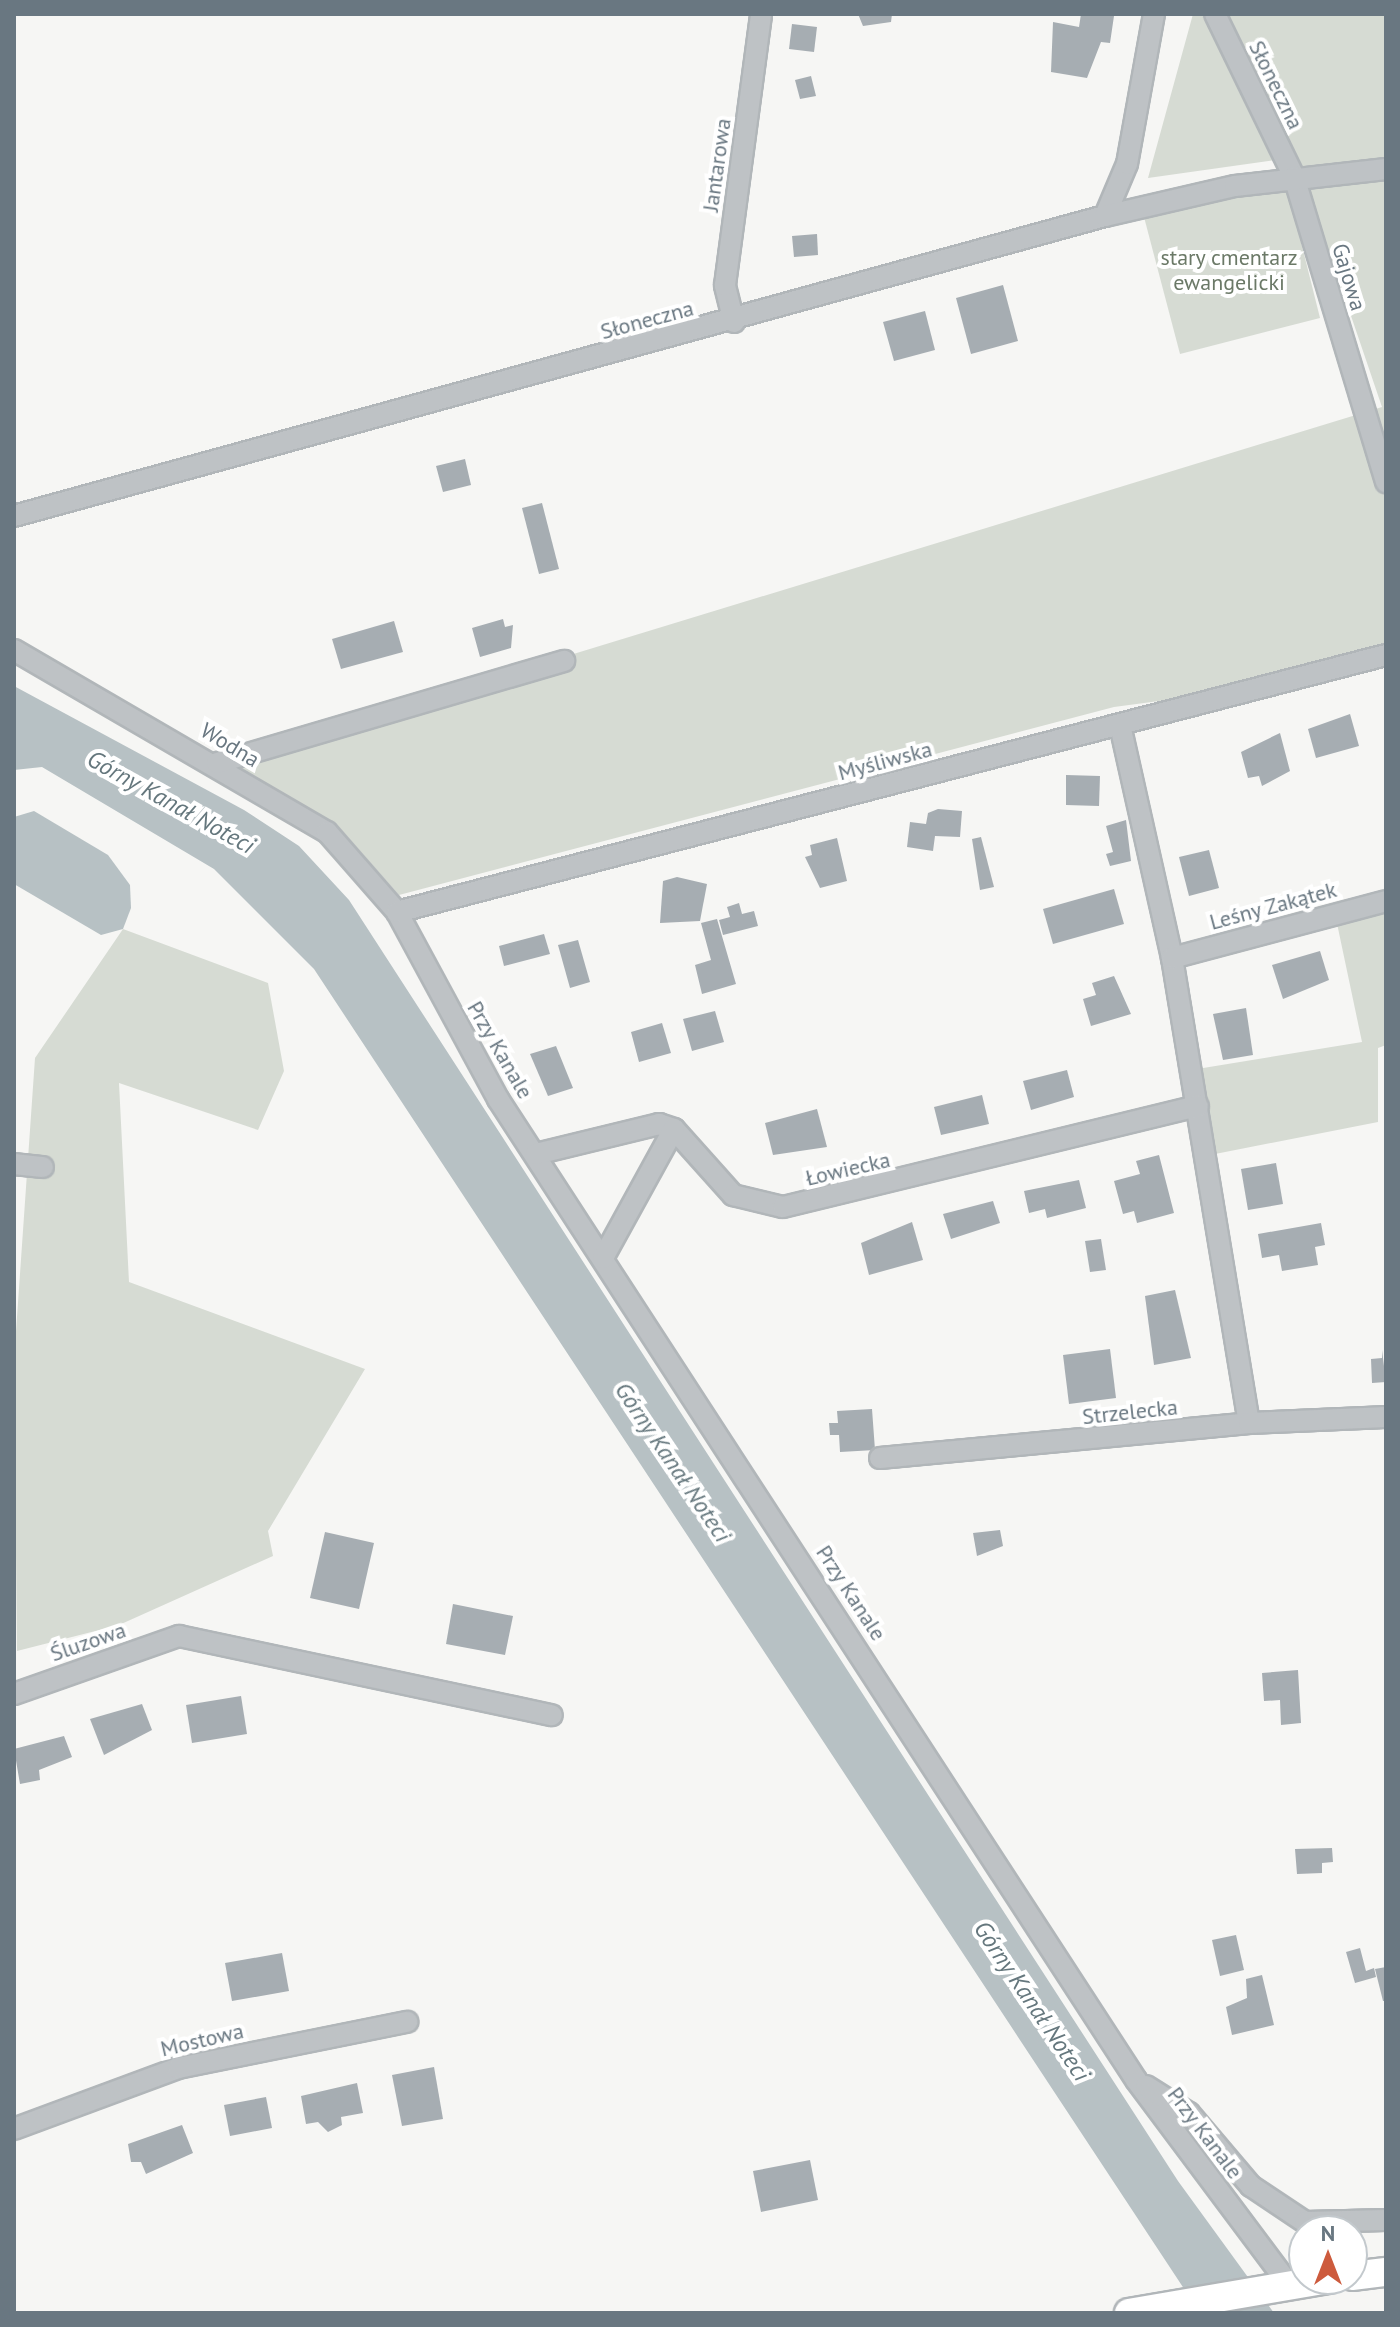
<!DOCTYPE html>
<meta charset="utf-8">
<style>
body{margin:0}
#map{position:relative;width:1400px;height:2327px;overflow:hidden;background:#f6f6f4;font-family:"PT Sans",sans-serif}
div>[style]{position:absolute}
.green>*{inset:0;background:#d6dbd3}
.water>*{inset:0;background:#b7c1c4}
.building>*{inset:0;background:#a6adb2}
.roads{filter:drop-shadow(2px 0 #b1b6b9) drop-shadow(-2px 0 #b1b6b9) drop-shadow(0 2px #b1b6b9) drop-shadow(0 -2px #b1b6b9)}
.street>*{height:20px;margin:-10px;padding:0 10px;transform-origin:10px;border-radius:10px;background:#bec2c5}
.secondary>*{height:28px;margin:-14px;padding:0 14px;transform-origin:14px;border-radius:14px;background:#fff}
span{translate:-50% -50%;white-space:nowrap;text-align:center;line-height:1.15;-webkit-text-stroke:8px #fff;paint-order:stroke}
.street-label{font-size:22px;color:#697781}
.park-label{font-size:22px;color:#6b7967}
.water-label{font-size:24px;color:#65777d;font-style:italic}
.frame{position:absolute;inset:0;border:16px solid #697781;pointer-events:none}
.north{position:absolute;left:1288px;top:2215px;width:80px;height:80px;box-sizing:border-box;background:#fff;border:2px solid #c3c9cd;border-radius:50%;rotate:0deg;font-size:22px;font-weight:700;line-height:32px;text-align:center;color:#697781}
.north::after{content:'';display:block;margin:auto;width:28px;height:36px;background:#cd5b3d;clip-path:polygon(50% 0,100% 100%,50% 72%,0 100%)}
</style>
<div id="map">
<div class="green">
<i style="clip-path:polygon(1193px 14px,1386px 14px,1386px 651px,1264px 687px,1114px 707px,399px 895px,337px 825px,217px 763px,1382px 407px,1297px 157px,1148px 178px)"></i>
<i style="clip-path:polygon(1281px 188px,1289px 194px,1320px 318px,1180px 354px,1144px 217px)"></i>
<i style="clip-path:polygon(1386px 901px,1386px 1045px,1378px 1048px,1378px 1122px,1210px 1155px,1191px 1070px,1362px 1042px,1335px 914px)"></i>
<i style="clip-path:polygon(123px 929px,268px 983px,284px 1071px,258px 1130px,119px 1083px,129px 1282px,365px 1369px,268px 1531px,273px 1556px,119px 1625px,17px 1651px,14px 1360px,35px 1058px)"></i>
</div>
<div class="water">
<i style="clip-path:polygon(14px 686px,244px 810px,299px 846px,349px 900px,1178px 2181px,1274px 2313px,1200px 2313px,314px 969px,214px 869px,42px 767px,14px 770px)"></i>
<i style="clip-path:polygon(34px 811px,108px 855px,130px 885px,131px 908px,123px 929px,101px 935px,14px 884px,14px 817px)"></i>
</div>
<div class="building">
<i style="clip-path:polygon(858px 14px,892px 14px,891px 22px,863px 26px)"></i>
<i style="clip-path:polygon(1081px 14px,1114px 16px,1110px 43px,1101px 42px,1087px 78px,1051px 72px,1053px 22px,1079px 27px)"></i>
<i style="clip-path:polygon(792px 24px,817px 27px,814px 52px,789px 49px)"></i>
<i style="clip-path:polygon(811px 76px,816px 96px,800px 99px,795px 80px)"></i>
<i style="clip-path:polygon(817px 234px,818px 255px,794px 257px,792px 236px)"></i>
<i style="clip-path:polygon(1003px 285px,1018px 341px,971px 354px,956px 298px)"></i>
<i style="clip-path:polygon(925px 311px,935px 350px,894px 361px,883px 322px)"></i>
<i style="clip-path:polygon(465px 459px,471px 485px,443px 492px,436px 466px)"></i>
<i style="clip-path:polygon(542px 503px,559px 569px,539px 574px,522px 508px)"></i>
<i style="clip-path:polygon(503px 619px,505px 627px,513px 625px,511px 648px,480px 657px,472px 628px)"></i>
<i style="clip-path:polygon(394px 621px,403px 652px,341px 669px,332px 639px)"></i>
<i style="clip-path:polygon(1350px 714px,1359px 746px,1316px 758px,1308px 729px)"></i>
<i style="clip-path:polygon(1280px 733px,1290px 771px,1262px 786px,1259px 776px,1248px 778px,1241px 752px)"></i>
<i style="clip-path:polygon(1066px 775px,1100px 776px,1099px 806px,1066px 805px)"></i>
<i style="clip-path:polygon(938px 809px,962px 811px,960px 837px,935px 836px,933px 851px,907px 847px,910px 822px,926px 824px,928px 813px)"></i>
<i style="clip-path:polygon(1126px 820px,1131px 861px,1110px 866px,1106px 854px,1113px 852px,1106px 826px)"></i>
<i style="clip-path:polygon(981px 837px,994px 887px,980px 890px,972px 839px)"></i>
<i style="clip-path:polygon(837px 838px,847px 881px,820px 888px,805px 857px,812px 855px,810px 845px)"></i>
<i style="clip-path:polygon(1209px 850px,1219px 888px,1189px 896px,1179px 857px)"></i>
<i style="clip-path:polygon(677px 877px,707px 884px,700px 921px,660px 923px,663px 881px)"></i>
<i style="clip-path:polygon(1114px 889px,1124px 924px,1053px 944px,1043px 909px)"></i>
<i style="clip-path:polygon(739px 903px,742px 914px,754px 911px,758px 926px,723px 935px,719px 920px,730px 917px,727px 907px)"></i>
<i style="clip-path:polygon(717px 919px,736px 984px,702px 994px,695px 965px,711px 960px,701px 923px)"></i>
<i style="clip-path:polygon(544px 934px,550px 954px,504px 966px,499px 946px)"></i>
<i style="clip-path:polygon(578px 940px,590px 982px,570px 988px,558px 945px)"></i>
<i style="clip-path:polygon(1320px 951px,1329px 980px,1283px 999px,1272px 965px)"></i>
<i style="clip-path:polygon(1114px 976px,1131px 1014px,1091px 1026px,1083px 999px,1096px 995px,1092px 983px)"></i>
<i style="clip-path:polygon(1246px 1008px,1253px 1055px,1223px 1060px,1213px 1014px)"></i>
<i style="clip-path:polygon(715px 1011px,724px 1042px,692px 1051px,683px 1019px)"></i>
<i style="clip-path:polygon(662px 1023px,671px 1053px,639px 1062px,631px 1032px)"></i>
<i style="clip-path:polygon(556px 1046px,573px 1088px,548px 1096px,530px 1054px)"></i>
<i style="clip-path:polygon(1067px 1070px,1074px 1097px,1031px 1110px,1023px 1081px)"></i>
<i style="clip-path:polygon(982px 1095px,989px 1124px,941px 1135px,934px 1107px)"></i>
<i style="clip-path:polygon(817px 1109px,827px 1147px,773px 1155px,765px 1123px)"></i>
<i style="clip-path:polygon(1159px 1155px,1174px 1213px,1137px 1223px,1134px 1211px,1123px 1214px,1114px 1181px,1140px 1174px,1136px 1161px)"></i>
<i style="clip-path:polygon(1276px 1163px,1283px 1204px,1248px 1210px,1241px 1169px)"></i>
<i style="clip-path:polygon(1079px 1180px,1086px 1208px,1047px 1218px,1045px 1209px,1029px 1213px,1024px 1191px)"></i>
<i style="clip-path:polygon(993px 1201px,1000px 1223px,951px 1239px,943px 1214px)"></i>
<i style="clip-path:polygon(912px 1222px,923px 1260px,869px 1275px,861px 1243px)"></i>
<i style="clip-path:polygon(1321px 1223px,1325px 1245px,1315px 1247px,1318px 1265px,1282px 1271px,1279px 1255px,1262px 1258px,1258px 1234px)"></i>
<i style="clip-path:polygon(1101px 1239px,1106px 1270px,1090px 1272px,1085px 1241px)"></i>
<i style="clip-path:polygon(1175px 1290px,1191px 1358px,1154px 1365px,1145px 1296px)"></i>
<i style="clip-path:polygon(1110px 1349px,1116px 1398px,1069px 1404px,1063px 1355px)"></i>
<i style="clip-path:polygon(1382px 1350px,1386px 1382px,1372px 1383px,1371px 1359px,1382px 1358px)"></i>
<i style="clip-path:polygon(872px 1409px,875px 1450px,840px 1452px,839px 1435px,830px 1435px,829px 1423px,838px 1423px,837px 1411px)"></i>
<i style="clip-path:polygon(1000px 1530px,1003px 1546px,977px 1556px,973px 1533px)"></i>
<i style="clip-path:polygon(325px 1532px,374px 1543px,359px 1609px,310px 1598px)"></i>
<i style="clip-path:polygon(453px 1604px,513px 1616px,505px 1655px,446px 1644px)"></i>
<i style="clip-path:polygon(1298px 1670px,1301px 1723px,1281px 1725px,1280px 1700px,1264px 1701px,1262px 1673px)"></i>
<i style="clip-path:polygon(241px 1696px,247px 1734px,192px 1743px,186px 1705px)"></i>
<i style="clip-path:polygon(142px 1704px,152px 1730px,104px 1755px,90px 1719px)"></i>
<i style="clip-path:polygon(64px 1736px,72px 1757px,39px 1770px,40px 1780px,20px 1784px,14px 1749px)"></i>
<i style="clip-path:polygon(1332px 1848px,1333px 1862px,1322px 1863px,1322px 1873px,1297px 1874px,1295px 1849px)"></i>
<i style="clip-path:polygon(1236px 1935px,1244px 1970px,1220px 1976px,1212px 1940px)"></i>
<i style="clip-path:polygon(1360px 1948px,1366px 1971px,1374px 1968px,1376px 1977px,1355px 1983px,1346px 1952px)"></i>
<i style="clip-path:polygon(282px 1953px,289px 1991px,232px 2001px,225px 1963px)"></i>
<i style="clip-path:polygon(1386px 1967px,1386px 2001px,1383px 2001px,1375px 1969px)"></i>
<i style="clip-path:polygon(1262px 1975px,1274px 2025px,1232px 2035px,1226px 2007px,1247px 1998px,1246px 1979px)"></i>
<i style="clip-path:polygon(434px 2067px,443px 2119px,402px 2126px,392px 2075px)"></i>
<i style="clip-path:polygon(357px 2083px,363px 2113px,341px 2117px,342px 2125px,328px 2132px,318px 2122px,306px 2124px,301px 2096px)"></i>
<i style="clip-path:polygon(266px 2097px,272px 2128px,230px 2136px,224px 2105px)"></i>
<i style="clip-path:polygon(182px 2125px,193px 2153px,146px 2174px,141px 2162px,131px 2162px,128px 2144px)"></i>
<i style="clip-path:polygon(810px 2160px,818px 2200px,761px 2212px,753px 2171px)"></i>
</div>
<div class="roads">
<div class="street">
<i style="left:1215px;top:14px;width:181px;rotate:64.1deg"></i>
<i style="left:1294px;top:177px;width:319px;rotate:73.2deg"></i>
<i style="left:1105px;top:216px;width:56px;rotate:-67.1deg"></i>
<i style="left:1127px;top:164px;width:152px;rotate:-79.8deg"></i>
<i style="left:734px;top:322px;width:38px;rotate:-104deg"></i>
<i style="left:725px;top:285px;width:273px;rotate:-82.4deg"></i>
<i style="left:14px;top:516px;width:1131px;rotate:-15.38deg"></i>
<i style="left:1105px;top:216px;width:133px;rotate:-13deg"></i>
<i style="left:1235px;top:186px;width:152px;rotate:-6.4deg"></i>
<i style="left:14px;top:650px;width:362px;rotate:30.2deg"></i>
<i style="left:327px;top:832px;width:106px;rotate:48.8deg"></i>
<i style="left:397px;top:912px;width:213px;rotate:61.6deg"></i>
<i style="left:498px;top:1099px;width:1170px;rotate:56.96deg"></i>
<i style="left:1136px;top:2080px;width:254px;rotate:53.2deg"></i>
<i style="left:1120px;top:725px;width:239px;rotate:77.4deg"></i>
<i style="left:1172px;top:958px;width:471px;rotate:80.6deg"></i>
<i style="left:217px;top:763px;width:362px;rotate:-16.4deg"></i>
<i style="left:397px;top:912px;width:1022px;rotate:-14.57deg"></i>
<i style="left:1172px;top:958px;width:221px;rotate:-14.9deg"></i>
<i style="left:536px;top:1154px;width:127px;rotate:-13.7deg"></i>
<i style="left:659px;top:1124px;width:16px;rotate:18deg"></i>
<i style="left:674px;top:1129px;width:89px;rotate:48.2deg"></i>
<i style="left:733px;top:1195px;width:51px;rotate:13.5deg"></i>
<i style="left:783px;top:1207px;width:427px;rotate:-13.7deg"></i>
<i style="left:14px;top:1164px;width:29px;rotate:6deg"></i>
<i style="left:603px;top:1258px;width:147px;rotate:-61.2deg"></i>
<i style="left:880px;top:1458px;width:371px;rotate:-5.4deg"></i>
<i style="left:1249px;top:1423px;width:137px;rotate:-2.5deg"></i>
<i style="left:14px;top:1694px;width:175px;rotate:-19.4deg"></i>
<i style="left:179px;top:1636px;width:381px;rotate:12deg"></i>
<i style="left:1146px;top:2086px;width:51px;rotate:32.1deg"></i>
<i style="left:1189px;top:2113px;width:96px;rotate:49.7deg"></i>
<i style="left:1251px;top:2186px;width:65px;rotate:33.7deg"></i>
<i style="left:1305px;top:2222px;width:81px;rotate:-1.4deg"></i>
<i style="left:14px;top:2129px;width:175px;rotate:-20.4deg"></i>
<i style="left:178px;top:2068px;width:234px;rotate:-11.4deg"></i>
</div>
<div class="secondary">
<i style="left:1352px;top:2276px;width:34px;rotate:-7deg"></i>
<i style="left:1129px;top:2313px;width:202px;rotate:-9.7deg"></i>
</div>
</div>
<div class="street-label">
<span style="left:1276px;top:85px;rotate:64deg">Słoneczna</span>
<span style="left:717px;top:165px;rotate:-82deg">Jantarowa</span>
<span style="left:1349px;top:277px;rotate:73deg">Gajowa</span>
<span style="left:647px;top:320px;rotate:-15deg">Słoneczna</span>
<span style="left:230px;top:745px;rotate:31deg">Wodna</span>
<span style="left:885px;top:761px;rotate:-15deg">Myśliwska</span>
<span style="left:1273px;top:906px;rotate:-15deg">Leśny Zakątek</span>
<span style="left:500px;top:1050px;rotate:60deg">Przy Kanale</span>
<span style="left:848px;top:1169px;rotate:-13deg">Łowiecka</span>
<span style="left:1130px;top:1412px;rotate:-6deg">Strzelecka</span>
<span style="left:851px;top:1593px;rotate:57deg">Przy Kanale</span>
<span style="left:88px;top:1642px;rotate:-19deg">Śluzowa</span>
<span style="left:202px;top:2040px;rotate:-13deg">Mostowa</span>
<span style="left:1205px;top:2133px;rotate:53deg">Przy Kanale</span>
</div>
<div class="park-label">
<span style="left:1229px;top:270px">stary cmentarz<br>ewangelicki</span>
</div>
<div class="water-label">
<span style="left:171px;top:802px;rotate:29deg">Górny Kanał Noteci</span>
<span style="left:673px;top:1462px;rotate:56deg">Górny Kanał Noteci</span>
<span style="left:1032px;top:2001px;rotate:56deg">Górny Kanał Noteci</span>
</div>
<div class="frame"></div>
<div class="north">N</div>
</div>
